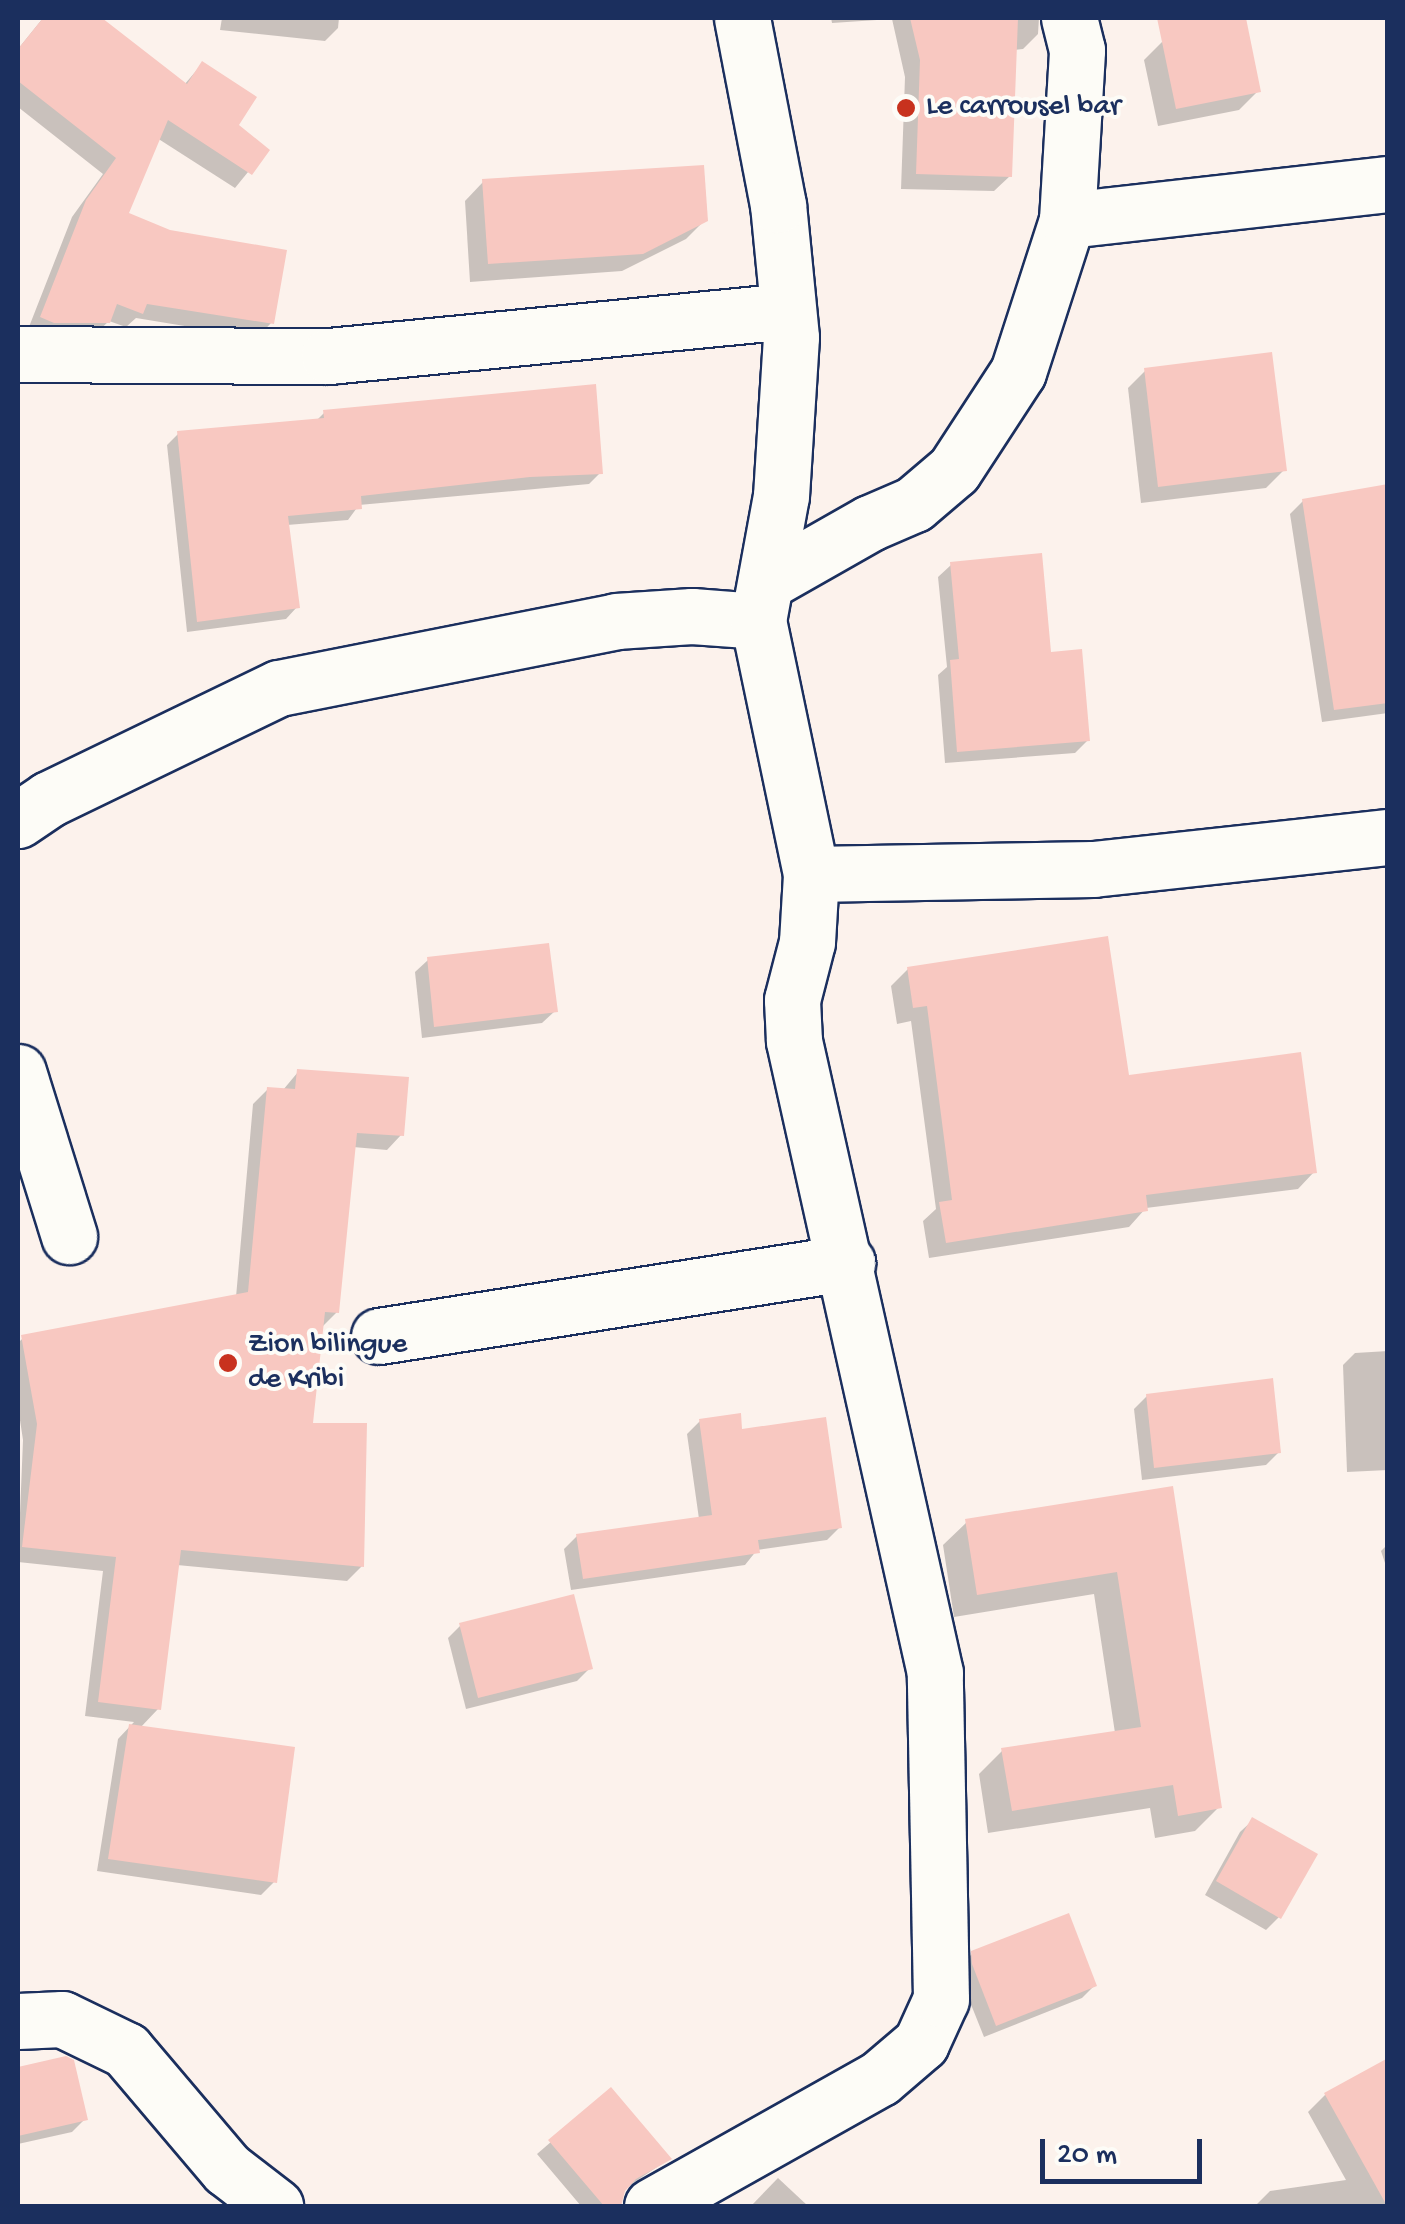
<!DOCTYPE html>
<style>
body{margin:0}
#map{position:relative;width:1405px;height:2224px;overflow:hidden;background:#fcf2ec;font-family:"Gochi Hand",sans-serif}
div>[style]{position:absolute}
.shadow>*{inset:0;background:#0003}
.building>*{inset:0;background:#f8c8c1}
.roads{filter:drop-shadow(2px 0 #1b2f5e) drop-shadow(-2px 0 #1b2f5e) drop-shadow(0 2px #1b2f5e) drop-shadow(0 -2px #1b2f5e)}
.minor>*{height:55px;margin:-27.5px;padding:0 27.5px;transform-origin:27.5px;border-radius:27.5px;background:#fdfcf7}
.dots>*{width:28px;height:28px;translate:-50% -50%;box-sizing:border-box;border:5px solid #fdfcf7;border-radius:50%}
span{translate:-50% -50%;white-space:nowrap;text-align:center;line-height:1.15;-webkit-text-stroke:8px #fdfcf7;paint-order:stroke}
.poi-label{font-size:30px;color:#1b2f5e}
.left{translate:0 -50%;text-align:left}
.frame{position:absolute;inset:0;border:20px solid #1b2f5e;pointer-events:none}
.scale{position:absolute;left:1040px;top:2139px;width:162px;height:45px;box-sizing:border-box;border:5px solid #1b2f5e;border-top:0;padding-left:12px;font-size:30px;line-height:35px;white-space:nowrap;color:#1b2f5e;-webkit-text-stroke:8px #fdfcf7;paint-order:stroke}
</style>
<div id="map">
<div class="shadow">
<i style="clip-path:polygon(43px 18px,98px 18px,184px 85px,202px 64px,235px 126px,266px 150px,235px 188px,157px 138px,125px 215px,170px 232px,271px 323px,257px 338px,136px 318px,126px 327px,109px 321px,92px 337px,27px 332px,72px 217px,103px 174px,18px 107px,18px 49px)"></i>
<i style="clip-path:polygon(222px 18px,339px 18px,338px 28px,325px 41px,220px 30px)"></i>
<i style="clip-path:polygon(831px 18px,1039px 18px,1038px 34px,1023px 49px,1014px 50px,1010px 176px,994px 191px,901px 189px,905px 77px,892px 19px,832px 23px)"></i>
<i style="clip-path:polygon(1163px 41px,1258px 91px,1239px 110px,1158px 126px,1144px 60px)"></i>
<i style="clip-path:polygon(483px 182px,705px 220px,686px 239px,622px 271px,470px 282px,465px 201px)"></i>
<i style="clip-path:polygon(1146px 370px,1284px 470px,1266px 488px,1141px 503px,1128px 388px)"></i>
<i style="clip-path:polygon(324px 413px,600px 473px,589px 484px,359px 505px,348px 520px,287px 525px,297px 607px,286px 619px,187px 632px,167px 445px,178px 434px,316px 421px)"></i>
<i style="clip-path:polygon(1388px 486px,1388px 713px,1322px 722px,1290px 514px,1303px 501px)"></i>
<i style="clip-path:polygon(951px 565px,1049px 654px,1088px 740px,1075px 753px,945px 763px,938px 675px,947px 667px,938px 577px)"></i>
<i style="clip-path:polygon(428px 960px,555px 1011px,542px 1023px,422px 1038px,415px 972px)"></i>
<i style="clip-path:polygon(908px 969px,1314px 1172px,1298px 1189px,1146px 1208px,1129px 1227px,929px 1258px,923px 1221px,936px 1209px,911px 1021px,897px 1024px,891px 986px)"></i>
<i style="clip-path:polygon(298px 1072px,401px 1135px,387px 1150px,353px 1147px,337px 1312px,321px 1328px,310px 1426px,362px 1566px,347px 1581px,177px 1565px,158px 1709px,140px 1728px,274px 1882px,261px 1895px,97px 1871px,118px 1739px,134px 1722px,85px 1716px,103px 1571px,18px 1562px,23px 1440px,18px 1407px,18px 1343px,23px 1338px,236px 1297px,253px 1104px,268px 1089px,283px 1090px)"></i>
<i style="clip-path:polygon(1388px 1351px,1388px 1470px,1347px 1472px,1343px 1365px,1355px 1353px)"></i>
<i style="clip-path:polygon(1147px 1396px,1279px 1452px,1266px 1465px,1142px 1480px,1134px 1409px)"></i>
<i style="clip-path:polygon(700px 1421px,740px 1431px,839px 1528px,827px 1540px,757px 1550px,745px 1565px,571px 1590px,564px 1549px,577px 1536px,699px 1519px,687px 1434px)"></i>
<i style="clip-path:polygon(1171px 1489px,1219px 1807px,1195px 1831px,1155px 1838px,1150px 1808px,988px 1833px,979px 1774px,1003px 1750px,1115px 1733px,1094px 1594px,954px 1617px,943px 1545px,967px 1522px)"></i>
<i style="clip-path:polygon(1388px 1544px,1388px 1572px,1381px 1551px)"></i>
<i style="clip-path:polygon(460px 1626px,590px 1668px,577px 1681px,466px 1709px,448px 1638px)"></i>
<i style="clip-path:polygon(1253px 1820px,1279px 1917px,1266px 1930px,1205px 1895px,1240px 1832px)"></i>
<i style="clip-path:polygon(973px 1953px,1095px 1985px,1082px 1998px,984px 2037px,960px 1977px,960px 1966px)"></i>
<i style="clip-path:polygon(66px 2059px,85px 2119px,72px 2132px,18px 2144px,18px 2069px)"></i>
<i style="clip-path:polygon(1388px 2060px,1388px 2206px,1255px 2206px,1270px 2191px,1346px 2180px,1308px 2112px,1325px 2095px)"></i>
<i style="clip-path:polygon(611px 2090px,669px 2159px,627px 2187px,615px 2206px,581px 2206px,537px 2154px)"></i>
<i style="clip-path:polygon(778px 2178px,808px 2206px,751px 2206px)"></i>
</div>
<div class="building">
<i style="clip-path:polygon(43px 18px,102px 18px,187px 84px,202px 61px,257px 97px,239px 125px,270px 150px,252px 175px,168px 120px,129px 213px,170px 230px,287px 250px,274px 324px,147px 304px,143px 314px,117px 304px,110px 323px,54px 323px,40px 317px,86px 200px,116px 158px,18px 81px,18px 49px)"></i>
<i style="clip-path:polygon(910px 18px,1018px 18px,1012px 177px,916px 174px,920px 60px)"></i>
<i style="clip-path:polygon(1157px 18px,1246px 18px,1261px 92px,1176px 109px)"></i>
<i style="clip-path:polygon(704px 165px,708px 221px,643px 254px,488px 264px,482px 179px)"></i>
<i style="clip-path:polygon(1272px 352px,1287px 471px,1158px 487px,1144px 368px)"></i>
<i style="clip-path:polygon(596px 384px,603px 474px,530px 477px,361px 496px,362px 509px,288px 516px,300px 608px,197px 622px,177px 431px,324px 418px,323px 410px)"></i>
<i style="clip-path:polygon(1388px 484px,1388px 703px,1334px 710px,1302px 499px)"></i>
<i style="clip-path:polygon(1042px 553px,1051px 652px,1082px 649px,1090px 741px,957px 752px,950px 660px,959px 659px,950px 562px)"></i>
<i style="clip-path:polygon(1108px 936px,1129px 1075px,1301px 1052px,1317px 1173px,1146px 1195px,1148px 1211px,946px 1243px,939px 1202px,952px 1200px,927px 1006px,913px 1008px,907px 967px)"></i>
<i style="clip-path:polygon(549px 943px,558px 1012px,434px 1027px,427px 957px)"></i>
<i style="clip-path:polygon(297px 1069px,409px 1077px,404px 1136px,357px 1133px,339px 1313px,325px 1312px,313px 1423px,367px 1423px,364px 1567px,181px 1550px,161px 1710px,98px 1702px,116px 1557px,22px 1547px,37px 1424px,21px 1335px,248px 1292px,267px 1087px,295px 1089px)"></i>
<i style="clip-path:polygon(1273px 1378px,1281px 1453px,1154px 1468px,1146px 1394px)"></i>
<i style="clip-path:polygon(741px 1413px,742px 1429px,826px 1417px,842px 1528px,758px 1540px,760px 1553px,583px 1579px,576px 1534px,712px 1515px,699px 1419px)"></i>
<i style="clip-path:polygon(1173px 1486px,1222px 1808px,1178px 1816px,1173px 1785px,1012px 1811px,1001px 1748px,1141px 1727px,1117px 1572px,977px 1595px,965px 1519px)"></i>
<i style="clip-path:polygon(574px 1594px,593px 1669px,478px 1698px,459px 1623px)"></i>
<i style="clip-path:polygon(129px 1724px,295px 1747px,277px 1883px,108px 1859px)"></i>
<i style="clip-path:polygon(1252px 1817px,1318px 1854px,1281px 1919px,1216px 1881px)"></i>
<i style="clip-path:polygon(1069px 1913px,1097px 1986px,996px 2026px,972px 1964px,971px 1951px)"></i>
<i style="clip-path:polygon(66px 2056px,74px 2060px,88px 2120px,18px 2136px,18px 2067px)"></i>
<i style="clip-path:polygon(1388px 2058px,1388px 2206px,1387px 2206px,1324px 2093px)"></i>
<i style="clip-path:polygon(611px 2087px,672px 2159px,636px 2179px,625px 2191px,621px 2206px,604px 2206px,548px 2140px)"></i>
</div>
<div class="roads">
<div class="minor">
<i style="left:1067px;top:220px;width:323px;rotate:-6.4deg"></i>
<i style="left:18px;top:354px;width:311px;rotate:0.4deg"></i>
<i style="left:329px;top:356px;width:461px;rotate:-5.6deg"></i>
<i style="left:766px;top:582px;width:120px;rotate:-29.6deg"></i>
<i style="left:870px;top:523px;width:48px;rotate:-23.4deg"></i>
<i style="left:914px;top:504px;width:52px;rotate:-40.4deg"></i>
<i style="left:954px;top:470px;width:117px;rotate:-56.9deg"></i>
<i style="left:1018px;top:372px;width:160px;rotate:-72.1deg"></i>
<i style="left:1067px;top:220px;width:170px;rotate:-86.6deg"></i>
<i style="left:1077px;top:50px;width:33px;rotate:-104deg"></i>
<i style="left:18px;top:820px;width:37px;rotate:-34deg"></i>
<i style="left:49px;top:799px;width:255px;rotate:-25.8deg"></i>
<i style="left:279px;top:688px;width:344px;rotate:-11.2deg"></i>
<i style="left:616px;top:621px;width:76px;rotate:-3.8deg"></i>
<i style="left:692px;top:616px;width:66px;rotate:4.3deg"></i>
<i style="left:811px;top:874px;width:282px;rotate:-1deg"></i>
<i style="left:1093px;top:869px;width:297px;rotate:-6.2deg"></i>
<i style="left:18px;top:1072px;width:172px;rotate:72.7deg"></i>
<i style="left:379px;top:1336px;width:474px;rotate:-8.9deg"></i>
<i style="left:18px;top:2021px;width:44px;rotate:-2.6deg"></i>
<i style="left:62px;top:2019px;width:71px;rotate:25.8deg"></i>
<i style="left:126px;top:2050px;width:156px;rotate:49.7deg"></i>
<i style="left:227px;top:2169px;width:61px;rotate:37.6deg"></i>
<i style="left:652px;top:2206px;width:261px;rotate:-29.3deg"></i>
<i style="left:880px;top:2078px;width:54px;rotate:-40.5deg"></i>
<i style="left:921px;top:2043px;width:48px;rotate:-65.6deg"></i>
<i style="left:941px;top:1999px;width:326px;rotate:-91.1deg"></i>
<i style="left:935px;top:1673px;width:648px;rotate:-102.58deg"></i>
<i style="left:794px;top:1041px;width:41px;rotate:-92.8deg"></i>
<i style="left:792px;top:1000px;width:60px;rotate:-75.5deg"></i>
<i style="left:807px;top:942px;width:68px;rotate:-86.6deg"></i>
<i style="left:811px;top:874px;width:258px;rotate:-101.8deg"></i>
<i style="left:758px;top:621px;width:127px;rotate:-79.6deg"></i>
<i style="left:781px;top:496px;width:159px;rotate:-86.4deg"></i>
<i style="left:791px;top:337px;width:133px;rotate:-95.6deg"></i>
<i style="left:778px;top:205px;width:190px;rotate:-100.9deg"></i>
</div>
</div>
<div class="dots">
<i style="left:906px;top:108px;background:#c8321e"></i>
<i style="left:228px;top:1363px;background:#c8321e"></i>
</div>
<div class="poi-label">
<span class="left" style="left:926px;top:108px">Le carrousel bar</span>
<span class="left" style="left:248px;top:1363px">Zion bilingue<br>de Kribi</span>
</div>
<div class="frame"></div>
<div class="scale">20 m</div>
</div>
